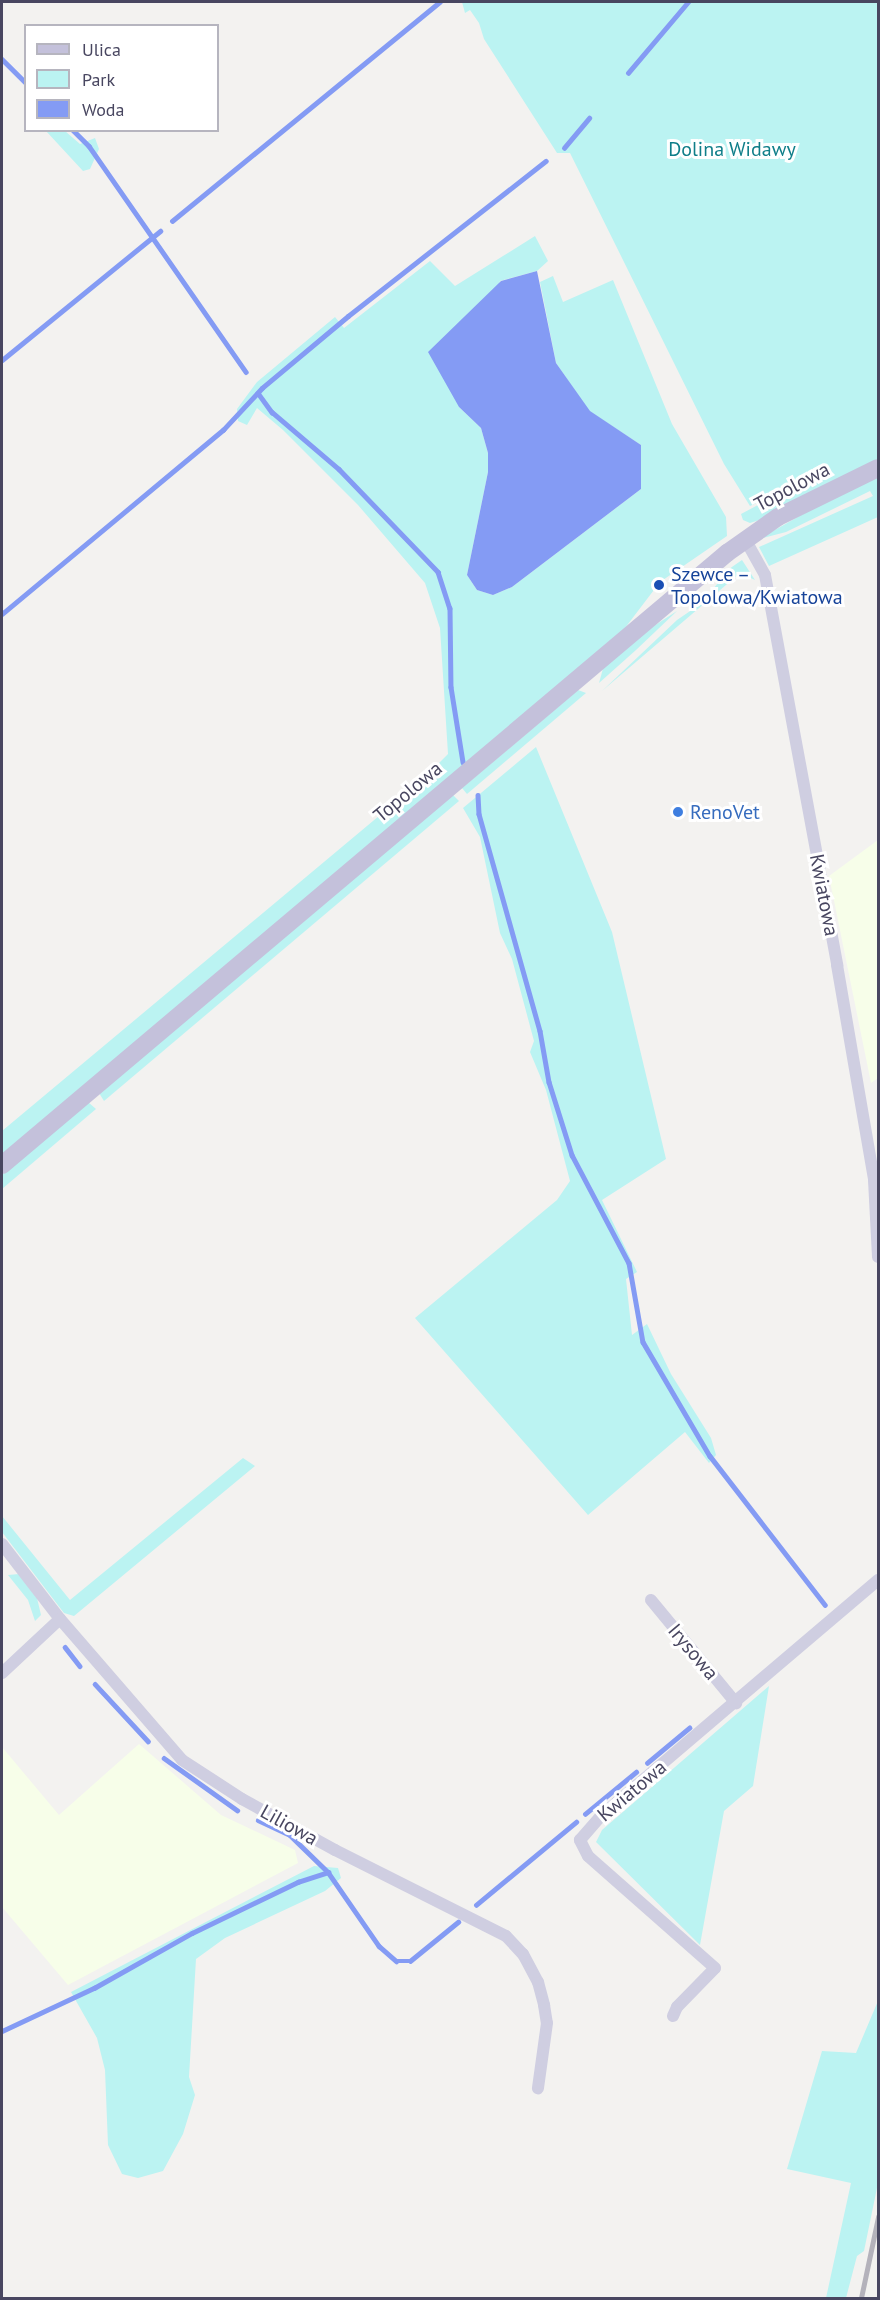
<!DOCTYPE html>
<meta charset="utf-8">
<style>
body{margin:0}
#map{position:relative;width:880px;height:2300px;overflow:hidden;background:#f3f2f0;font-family:"PT Sans",sans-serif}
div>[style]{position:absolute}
.commercial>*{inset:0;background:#f7fee9}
.green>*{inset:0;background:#bbf3f2}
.water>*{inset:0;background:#849bf4}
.stream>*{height:4.5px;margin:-2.25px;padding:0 2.25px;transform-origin:2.25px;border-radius:2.25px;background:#849bf4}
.street>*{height:12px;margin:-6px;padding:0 6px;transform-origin:6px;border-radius:6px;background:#cfcee1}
.secondary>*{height:18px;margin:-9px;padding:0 9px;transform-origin:9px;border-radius:9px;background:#c4c1db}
.rail>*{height:4.5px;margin:-2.25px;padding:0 2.25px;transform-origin:2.25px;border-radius:2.25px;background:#b4b2bb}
.dots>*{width:16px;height:16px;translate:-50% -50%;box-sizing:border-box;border:3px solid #fff;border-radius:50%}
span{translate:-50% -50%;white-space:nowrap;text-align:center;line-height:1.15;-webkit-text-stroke:6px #fff;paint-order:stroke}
.park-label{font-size:20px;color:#0f7e89}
.street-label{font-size:20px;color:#484660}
.transit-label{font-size:20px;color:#164399}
.left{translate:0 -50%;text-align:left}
.shop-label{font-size:20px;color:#366cbe}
.frame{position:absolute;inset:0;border:3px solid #484660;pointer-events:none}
.legend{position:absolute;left:24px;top:24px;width:195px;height:108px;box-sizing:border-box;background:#fff;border:2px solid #b6b5bf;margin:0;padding:8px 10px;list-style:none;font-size:18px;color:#484660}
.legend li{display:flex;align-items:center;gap:12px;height:30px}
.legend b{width:30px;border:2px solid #b6b5bf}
</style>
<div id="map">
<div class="commercial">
<i style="clip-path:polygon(878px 840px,878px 1078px,871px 1083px,829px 876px)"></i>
<i style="clip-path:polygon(139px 1744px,221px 1815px,295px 1850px,298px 1863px,68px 1985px,2px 1907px,2px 1747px,59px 1815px)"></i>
</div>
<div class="green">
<i style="clip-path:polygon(462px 2px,878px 2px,878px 517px,769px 566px,759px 547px,873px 496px,870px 491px,786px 532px,759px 539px,833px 497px,750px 523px,743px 520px,741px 514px,807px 479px,750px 506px,724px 464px,570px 153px,557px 153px,484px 39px,479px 23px,470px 10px,465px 13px)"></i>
<i style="clip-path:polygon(46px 131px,65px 131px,80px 144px,95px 138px,99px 149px,90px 169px,83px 171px)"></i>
<i style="clip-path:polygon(535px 236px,548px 261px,537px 271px,500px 281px,459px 407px,481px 428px,488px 453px,488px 472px,467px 575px,477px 590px,493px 595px,512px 587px,641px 489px,641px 445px,589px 411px,556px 363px,540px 282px,553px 276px,563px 302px,613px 280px,672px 424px,726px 517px,727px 536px,660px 582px,625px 628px,2px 1155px,2px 1131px,422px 780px,448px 754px,440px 628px,425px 583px,358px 505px,283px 430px,257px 408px,247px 425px,238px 421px,237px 409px,257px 382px,335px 317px,344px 328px,430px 261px,455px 286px)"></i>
<i style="clip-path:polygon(742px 560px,755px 580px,740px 573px,602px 691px,677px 620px,702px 603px,729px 569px)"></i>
<i style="clip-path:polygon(677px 611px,636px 650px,599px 683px,604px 665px,632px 640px)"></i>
<i style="clip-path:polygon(578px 690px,586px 693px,467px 794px,462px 788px)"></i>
<i style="clip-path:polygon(536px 747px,612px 932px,666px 1159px,602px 1200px,637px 1272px,626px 1279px,632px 1335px,647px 1324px,671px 1374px,711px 1438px,716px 1455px,709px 1463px,685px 1432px,588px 1515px,415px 1318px,557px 1200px,570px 1181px,546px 1090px,530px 1052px,534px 1041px,512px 959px,500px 933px,480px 837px,463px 808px)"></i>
<i style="clip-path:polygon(453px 795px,459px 801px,104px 1101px,99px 1093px)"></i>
<i style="clip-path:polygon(88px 1102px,96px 1109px,2px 1189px,2px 1175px)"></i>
<i style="clip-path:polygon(243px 1458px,255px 1466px,74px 1616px,64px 1613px,2px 1532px,2px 1516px,70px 1600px)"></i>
<i style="clip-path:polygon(19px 1574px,37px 1598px,41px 1615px,35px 1621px,28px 1600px,8px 1575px)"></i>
<i style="clip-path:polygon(769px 1686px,753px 1786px,724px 1811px,700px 1945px,596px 1842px,602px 1830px)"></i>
<i style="clip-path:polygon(314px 1866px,338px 1868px,341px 1878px,325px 1891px,225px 1938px,196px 1959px,189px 2077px,195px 2095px,183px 2134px,163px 2171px,138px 2178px,122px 2174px,108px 2145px,105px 2070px,97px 2038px,71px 1992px)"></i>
<i style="clip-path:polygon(878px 2001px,878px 2183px,864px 2251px,857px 2256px,846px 2298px,826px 2298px,851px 2183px,787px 2169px,822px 2051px,856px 2053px)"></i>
</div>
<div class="water">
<i style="clip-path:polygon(537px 271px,556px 363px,590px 411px,641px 445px,641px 489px,512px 587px,493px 595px,477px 590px,467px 575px,488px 472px,488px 453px,481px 428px,459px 407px,428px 352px,501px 281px)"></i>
</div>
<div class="stream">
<i style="left:2px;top:59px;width:34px;rotate:45deg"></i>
<i style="left:628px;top:73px;width:93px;rotate:-49.8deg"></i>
<i style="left:73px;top:130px;width:23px;rotate:45deg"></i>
<i style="left:89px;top:146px;width:275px;rotate:55.2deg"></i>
<i style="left:564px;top:148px;width:39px;rotate:-50deg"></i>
<i style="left:172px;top:221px;width:346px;rotate:-39.3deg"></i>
<i style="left:2px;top:360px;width:204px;rotate:-39.2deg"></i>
<i style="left:258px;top:393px;width:24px;rotate:54deg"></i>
<i style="left:272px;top:412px;width:88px;rotate:40.4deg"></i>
<i style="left:339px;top:469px;width:143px;rotate:46.1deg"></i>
<i style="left:438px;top:572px;width:38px;rotate:72deg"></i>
<i style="left:450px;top:608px;width:79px;rotate:89.3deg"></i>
<i style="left:451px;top:687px;width:76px;rotate:80.9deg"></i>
<i style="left:2px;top:614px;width:288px;rotate:-39.8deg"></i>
<i style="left:223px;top:430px;width:57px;rotate:-47.1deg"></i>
<i style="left:262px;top:388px;width:112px;rotate:-39.9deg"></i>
<i style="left:348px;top:316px;width:251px;rotate:-38.1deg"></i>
<i style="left:478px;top:795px;width:19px;rotate:87deg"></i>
<i style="left:479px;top:814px;width:225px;rotate:74.3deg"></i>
<i style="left:540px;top:1031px;width:52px;rotate:80deg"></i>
<i style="left:549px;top:1082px;width:77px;rotate:72.5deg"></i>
<i style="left:572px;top:1155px;width:122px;rotate:62.2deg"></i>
<i style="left:629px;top:1263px;width:80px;rotate:80deg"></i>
<i style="left:643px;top:1342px;width:132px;rotate:59.6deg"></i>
<i style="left:710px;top:1456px;width:188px;rotate:52.3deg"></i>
<i style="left:65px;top:1647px;width:24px;rotate:52deg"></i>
<i style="left:95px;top:1684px;width:78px;rotate:47.1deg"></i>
<i style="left:164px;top:1758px;width:90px;rotate:35.5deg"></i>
<i style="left:647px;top:1763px;width:55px;rotate:-39.8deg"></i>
<i style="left:585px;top:1814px;width:66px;rotate:-39.5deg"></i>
<i style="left:258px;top:1820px;width:35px;rotate:25deg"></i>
<i style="left:290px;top:1835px;width:53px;rotate:44.2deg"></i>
<i style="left:476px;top:1905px;width:130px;rotate:-39.7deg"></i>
<i style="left:2px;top:2031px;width:102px;rotate:-25.1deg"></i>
<i style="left:94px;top:1988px;width:112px;rotate:-29.3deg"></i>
<i style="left:192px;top:1933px;width:118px;rotate:-25.7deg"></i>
<i style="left:298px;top:1882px;width:32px;rotate:-18deg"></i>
<i style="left:328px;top:1872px;width:90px;rotate:55.4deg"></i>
<i style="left:379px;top:1946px;width:23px;rotate:41deg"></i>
<i style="left:396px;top:1961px;width:14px"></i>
<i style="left:410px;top:1961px;width:62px;rotate:-39.1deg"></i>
</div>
<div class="street">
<i style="left:745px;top:539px;width:41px;rotate:60.9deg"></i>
<i style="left:765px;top:575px;width:397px;rotate:79.5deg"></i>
<i style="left:837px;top:965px;width:218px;rotate:80.2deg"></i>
<i style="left:874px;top:1180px;width:77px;rotate:87deg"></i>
<i style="left:2px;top:1544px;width:95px;rotate:52.3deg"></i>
<i style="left:60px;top:1619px;width:186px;rotate:49.1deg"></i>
<i style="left:182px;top:1760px;width:72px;rotate:33deg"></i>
<i style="left:242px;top:1799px;width:106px;rotate:28.7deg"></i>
<i style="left:335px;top:1850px;width:191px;rotate:26.7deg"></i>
<i style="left:506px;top:1936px;width:25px;rotate:47deg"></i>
<i style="left:523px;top:1954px;width:32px;rotate:62deg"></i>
<i style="left:538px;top:1982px;width:24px;rotate:75deg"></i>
<i style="left:544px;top:2005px;width:18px;rotate:81deg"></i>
<i style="left:547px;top:2023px;width:66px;rotate:97.9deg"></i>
<i style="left:651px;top:1600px;width:134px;rotate:50.5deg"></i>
<i style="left:2px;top:1673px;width:79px;rotate:-43deg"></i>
<i style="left:673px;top:2016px;width:10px;rotate:-66deg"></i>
<i style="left:677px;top:2007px;width:54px;rotate:-45.7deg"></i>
<i style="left:715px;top:1968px;width:169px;rotate:-138.6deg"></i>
<i style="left:588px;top:1856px;width:18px;rotate:-117deg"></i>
<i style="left:580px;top:1840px;width:35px;rotate:-49deg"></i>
<i style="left:603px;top:1814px;width:361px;rotate:-40.4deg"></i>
</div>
<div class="secondary">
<i style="left:2px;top:1165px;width:949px;rotate:-40.17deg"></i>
<i style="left:727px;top:553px;width:62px;rotate:-35.2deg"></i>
<i style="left:778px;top:517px;width:111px;rotate:-26.1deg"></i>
</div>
<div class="rail">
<i style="left:861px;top:2298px;width:83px;rotate:-78.1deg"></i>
</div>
<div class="dots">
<i style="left:659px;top:585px;background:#1a4fb4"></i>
<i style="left:678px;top:812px;background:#3f7fe0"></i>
</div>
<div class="park-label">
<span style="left:732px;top:149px">Dolina Widawy</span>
</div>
<div class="street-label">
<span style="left:792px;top:487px;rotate:-28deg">Topolowa</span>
<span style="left:408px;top:792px;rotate:-40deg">Topolowa</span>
<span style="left:824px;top:895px;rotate:79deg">Kwiatowa</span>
<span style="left:693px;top:1652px;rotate:50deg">Irysowa</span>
<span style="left:632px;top:1791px;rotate:-40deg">Kwiatowa</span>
<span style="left:289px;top:1825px;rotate:29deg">Liliowa</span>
</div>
<div class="transit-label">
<span class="left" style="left:671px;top:586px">Szewce –<br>Topolowa/Kwiatowa</span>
</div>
<div class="shop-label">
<span class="left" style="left:690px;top:812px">RenoVet</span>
</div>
<div class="frame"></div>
<ul class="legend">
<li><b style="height:8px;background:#c4c1db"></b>Ulica</li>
<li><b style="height:16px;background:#bbf3f2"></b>Park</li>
<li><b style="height:16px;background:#849bf4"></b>Woda</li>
</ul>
</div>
